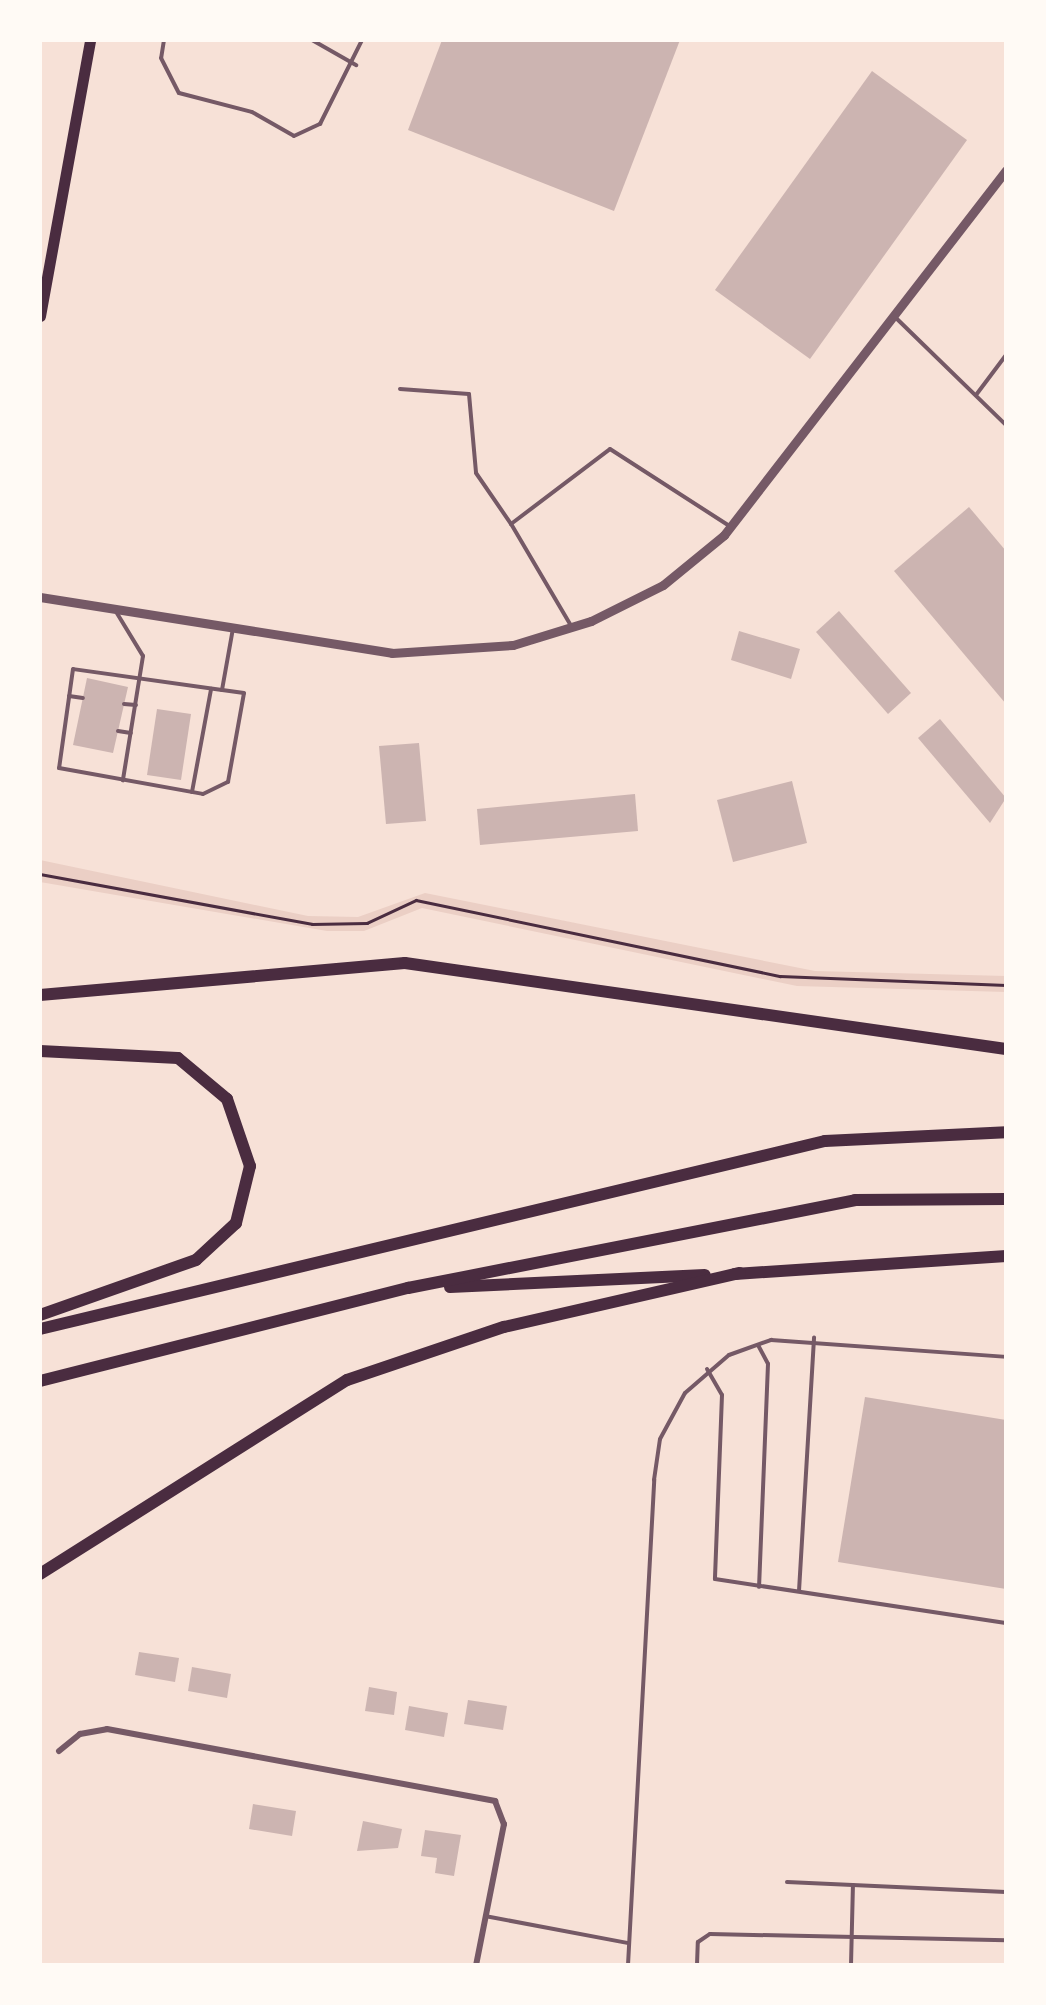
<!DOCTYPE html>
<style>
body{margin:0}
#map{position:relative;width:1046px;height:2005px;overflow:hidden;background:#f7e1d7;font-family:"Roboto Condensed",sans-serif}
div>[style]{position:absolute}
.green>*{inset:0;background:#ebcfc5}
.building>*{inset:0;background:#ccb4b1}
.path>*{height:2.5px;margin:-1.25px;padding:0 1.25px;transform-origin:1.25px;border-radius:1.25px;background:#4a2c40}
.service>*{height:4px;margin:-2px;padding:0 2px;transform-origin:2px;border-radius:2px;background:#755966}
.minor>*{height:6px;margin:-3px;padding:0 3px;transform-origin:3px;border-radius:3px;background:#755966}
.tertiary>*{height:9px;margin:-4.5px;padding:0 4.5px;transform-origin:4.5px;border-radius:4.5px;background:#755966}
.primary>*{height:11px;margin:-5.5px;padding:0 5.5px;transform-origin:5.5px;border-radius:5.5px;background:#4a2c40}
.motorway>*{height:12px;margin:-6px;padding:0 6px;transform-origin:6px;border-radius:6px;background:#4a2c40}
span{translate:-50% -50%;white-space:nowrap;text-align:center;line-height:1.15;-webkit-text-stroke:10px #fffaf5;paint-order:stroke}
.frame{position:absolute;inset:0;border:42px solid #fffaf5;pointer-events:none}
</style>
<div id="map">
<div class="green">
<i style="clip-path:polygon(40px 860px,308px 916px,358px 917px,425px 893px,815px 971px,1006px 976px,1006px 992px,797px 986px,422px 908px,364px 931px,327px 931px,40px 882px)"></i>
</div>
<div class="building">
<i style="clip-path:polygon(442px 40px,680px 40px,614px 211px,408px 130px)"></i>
<i style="clip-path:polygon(872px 71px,967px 140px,810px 359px,715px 290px)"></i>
<i style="clip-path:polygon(969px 507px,1006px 551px,1006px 704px,894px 571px)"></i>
<i style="clip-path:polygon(839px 611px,911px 693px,888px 714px,816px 632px)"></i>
<i style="clip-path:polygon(739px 631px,800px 649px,791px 679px,731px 660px)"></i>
<i style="clip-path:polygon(87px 678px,128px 687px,113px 753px,73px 745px)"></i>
<i style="clip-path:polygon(157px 709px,191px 714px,181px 780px,147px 775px)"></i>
<i style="clip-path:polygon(940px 719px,1006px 798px,990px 823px,918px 738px)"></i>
<i style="clip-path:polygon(419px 743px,426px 821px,386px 824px,379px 746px)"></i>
<i style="clip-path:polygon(792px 781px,807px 843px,733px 862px,717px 800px)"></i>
<i style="clip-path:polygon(635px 794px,638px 831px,480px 845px,477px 809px)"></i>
<i style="clip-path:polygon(865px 1397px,1006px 1420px,1006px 1589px,838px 1562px)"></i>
<i style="clip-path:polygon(139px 1652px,179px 1658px,175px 1682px,135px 1675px)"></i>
<i style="clip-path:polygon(192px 1667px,231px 1674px,227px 1698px,188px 1691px)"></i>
<i style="clip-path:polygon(369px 1687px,397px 1692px,394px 1715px,365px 1711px)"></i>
<i style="clip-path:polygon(468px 1700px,507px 1706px,503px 1730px,464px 1724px)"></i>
<i style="clip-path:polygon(409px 1706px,448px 1713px,444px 1737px,405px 1730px)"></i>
<i style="clip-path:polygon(253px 1804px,296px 1811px,292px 1836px,249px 1829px)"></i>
<i style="clip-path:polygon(363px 1821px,402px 1829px,398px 1848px,357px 1851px)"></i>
<i style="clip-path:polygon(425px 1830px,461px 1835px,454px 1876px,435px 1873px,437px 1858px,421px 1856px)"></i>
</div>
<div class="path">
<i style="left:40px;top:636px;width:29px;rotate:90deg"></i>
<i style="left:40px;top:874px;width:277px;rotate:10.4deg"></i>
<i style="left:312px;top:924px;width:55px;rotate:-1deg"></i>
<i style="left:367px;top:923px;width:54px;rotate:-25.1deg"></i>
<i style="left:416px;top:900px;width:372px;rotate:11.8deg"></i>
<i style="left:780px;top:976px;width:226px;rotate:2.3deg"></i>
</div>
<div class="service">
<i style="left:164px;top:40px;width:18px;rotate:99deg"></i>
<i style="left:161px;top:58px;width:39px;rotate:63deg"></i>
<i style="left:179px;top:93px;width:75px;rotate:14.6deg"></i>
<i style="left:252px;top:112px;width:48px;rotate:29.7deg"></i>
<i style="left:294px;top:136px;width:29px;rotate:-25deg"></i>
<i style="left:320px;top:124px;width:94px;rotate:-63.4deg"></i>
<i style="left:312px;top:40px;width:51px;rotate:29.6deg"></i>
<i style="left:895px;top:317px;width:155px;rotate:44.2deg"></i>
<i style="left:400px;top:389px;width:69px;rotate:4.1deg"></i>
<i style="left:469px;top:394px;width:79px;rotate:84.9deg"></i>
<i style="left:476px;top:473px;width:62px;rotate:55.5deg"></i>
<i style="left:976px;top:395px;width:50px;rotate:-53.1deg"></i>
<i style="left:115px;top:610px;width:54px;rotate:58.7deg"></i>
<i style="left:143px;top:656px;width:126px;rotate:99.2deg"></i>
<i style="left:570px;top:624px;width:116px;rotate:-120.5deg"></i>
<i style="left:511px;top:524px;width:124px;rotate:-37.1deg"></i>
<i style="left:610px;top:449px;width:144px;rotate:32.8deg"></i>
<i style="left:222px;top:690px;width:150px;rotate:-172deg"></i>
<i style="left:73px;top:669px;width:100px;rotate:98deg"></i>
<i style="left:59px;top:768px;width:146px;rotate:10.2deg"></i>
<i style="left:203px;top:794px;width:28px;rotate:-26deg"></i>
<i style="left:228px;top:782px;width:90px;rotate:-79.8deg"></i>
<i style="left:244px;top:693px;width:22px;rotate:-172deg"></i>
<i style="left:222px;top:690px;width:63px;rotate:-79.9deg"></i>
<i style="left:69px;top:696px;width:14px;rotate:8deg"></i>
<i style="left:124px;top:704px;width:12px;rotate:5deg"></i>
<i style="left:118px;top:731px;width:13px;rotate:9deg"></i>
<i style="left:192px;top:792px;width:105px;rotate:-79.5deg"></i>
<i style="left:758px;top:1345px;width:21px;rotate:62deg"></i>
<i style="left:768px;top:1364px;width:223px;rotate:92.3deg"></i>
<i style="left:707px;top:1369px;width:30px;rotate:60deg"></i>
<i style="left:722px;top:1395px;width:184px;rotate:92.2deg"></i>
<i style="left:715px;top:1579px;width:294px;rotate:8.6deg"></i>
<i style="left:799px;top:1591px;width:254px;rotate:-86.6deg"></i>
<i style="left:787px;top:1882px;width:219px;rotate:2.6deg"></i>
<i style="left:485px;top:1916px;width:146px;rotate:10.7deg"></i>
<i style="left:628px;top:1965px;width:486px;rotate:-86.9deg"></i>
<i style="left:654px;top:1480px;width:41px;rotate:-81.7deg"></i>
<i style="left:660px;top:1439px;width:52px;rotate:-61.5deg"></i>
<i style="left:685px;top:1393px;width:58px;rotate:-40.8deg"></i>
<i style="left:729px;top:1355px;width:45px;rotate:-19.7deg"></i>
<i style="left:771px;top:1340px;width:236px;rotate:4.1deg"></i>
<i style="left:697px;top:1965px;width:23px;rotate:-88deg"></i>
<i style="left:698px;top:1942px;width:14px;rotate:-34deg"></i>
<i style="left:710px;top:1934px;width:296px;rotate:1.2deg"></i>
<i style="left:851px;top:1965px;width:80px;rotate:-88.6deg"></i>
</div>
<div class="minor">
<i style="left:59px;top:1751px;width:27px;rotate:-39deg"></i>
<i style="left:80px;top:1734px;width:27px;rotate:-10deg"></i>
<i style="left:107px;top:1729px;width:395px;rotate:10.5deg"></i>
<i style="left:495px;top:1801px;width:25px;rotate:69deg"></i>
<i style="left:504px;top:1824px;width:144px;rotate:101.2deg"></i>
</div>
<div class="tertiary">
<i style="left:40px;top:597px;width:356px;rotate:9deg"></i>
<i style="left:392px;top:653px;width:121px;rotate:-3.8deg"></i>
<i style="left:513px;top:645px;width:82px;rotate:-17.1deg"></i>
<i style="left:591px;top:621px;width:80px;rotate:-26.6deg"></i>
<i style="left:663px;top:585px;width:79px;rotate:-39.3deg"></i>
<i style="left:724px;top:535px;width:461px;rotate:-52.3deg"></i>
</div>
<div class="primary">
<i style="left:40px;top:316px;width:280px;rotate:-79.7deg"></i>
</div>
<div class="motorway">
<i style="left:40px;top:995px;width:366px;rotate:-5deg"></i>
<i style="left:405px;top:963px;width:607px;rotate:8.14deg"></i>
<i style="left:40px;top:1051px;width:138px;rotate:2.9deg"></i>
<i style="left:178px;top:1058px;width:64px;rotate:39.9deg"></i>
<i style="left:227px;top:1099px;width:71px;rotate:71.1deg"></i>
<i style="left:250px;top:1166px;width:59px;rotate:103.8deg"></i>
<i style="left:236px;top:1223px;width:54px;rotate:137.2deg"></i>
<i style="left:196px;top:1260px;width:165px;rotate:160.6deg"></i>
<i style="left:735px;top:1274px;width:272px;rotate:-3.8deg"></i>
<i style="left:450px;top:1287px;width:255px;rotate:-2.7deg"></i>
<i style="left:40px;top:1329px;width:807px;rotate:-13.47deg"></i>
<i style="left:825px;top:1141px;width:181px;rotate:-2.8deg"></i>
<i style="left:40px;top:1381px;width:380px;rotate:-14.2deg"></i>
<i style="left:408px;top:1288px;width:456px;rotate:-11.1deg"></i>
<i style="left:855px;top:1200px;width:151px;rotate:-0.4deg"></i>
<i style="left:40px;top:1574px;width:363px;rotate:-32.3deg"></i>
<i style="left:347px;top:1380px;width:166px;rotate:-18.7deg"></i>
<i style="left:504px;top:1327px;width:242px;rotate:-12.9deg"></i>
</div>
<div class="frame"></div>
</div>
